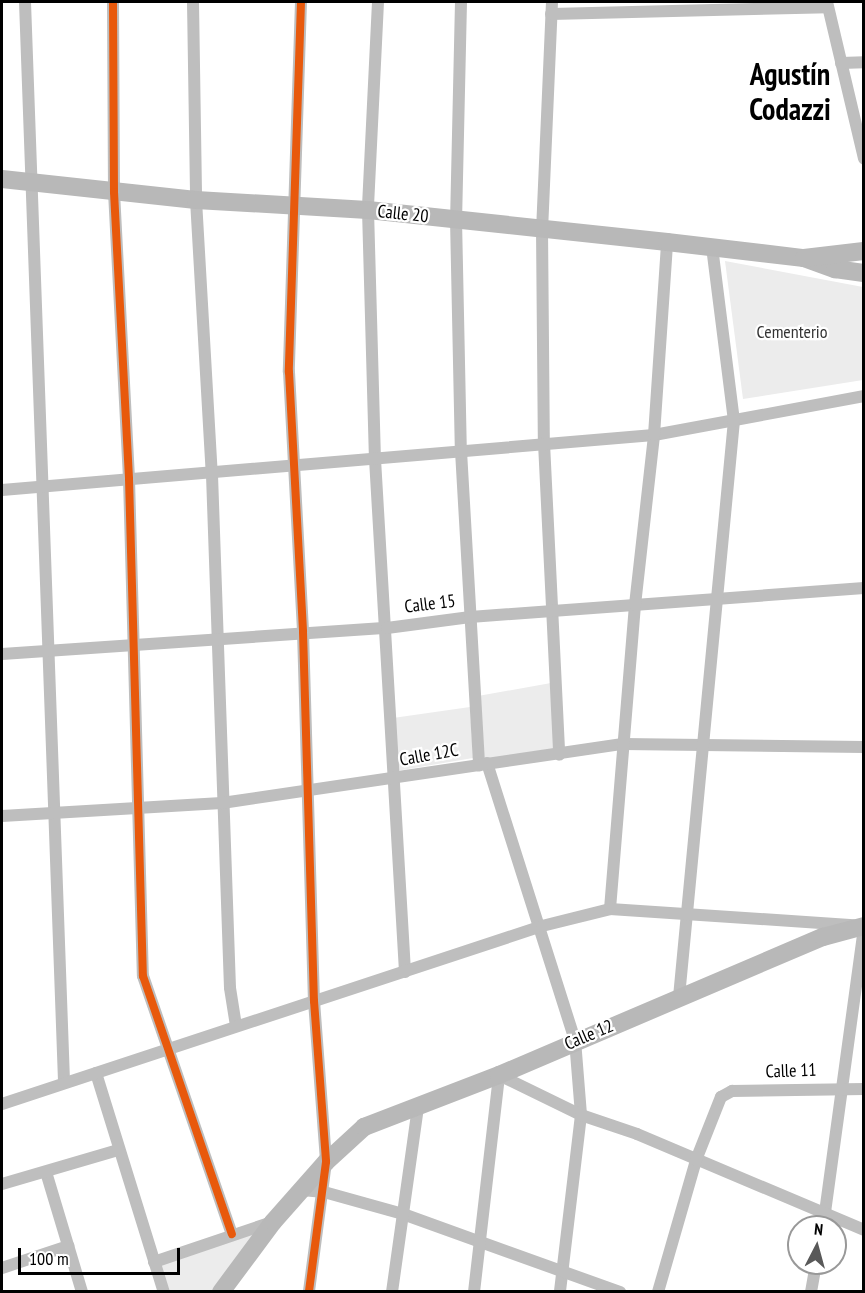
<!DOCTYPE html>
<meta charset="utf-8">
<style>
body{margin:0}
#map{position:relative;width:865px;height:1293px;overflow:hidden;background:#fff;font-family:"PT Sans Narrow",sans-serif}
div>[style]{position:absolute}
.green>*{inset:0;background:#ececec}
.street>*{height:12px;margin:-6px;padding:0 6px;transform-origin:6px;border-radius:6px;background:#bebebe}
.secondary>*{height:18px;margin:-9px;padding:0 9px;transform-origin:9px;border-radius:9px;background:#b8b8b8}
.cycleway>*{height:8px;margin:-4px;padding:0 4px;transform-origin:4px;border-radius:4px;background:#e8590c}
span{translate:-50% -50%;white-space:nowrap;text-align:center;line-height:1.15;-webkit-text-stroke:4.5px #fff;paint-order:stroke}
.street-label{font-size:18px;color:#000}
.park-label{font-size:18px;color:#333}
.town-label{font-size:30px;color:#000;font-weight:700}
.frame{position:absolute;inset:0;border:3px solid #000;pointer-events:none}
.north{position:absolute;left:787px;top:1215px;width:60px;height:60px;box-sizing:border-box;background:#fff;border:2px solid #999;border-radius:50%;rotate:6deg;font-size:16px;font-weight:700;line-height:24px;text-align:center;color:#000}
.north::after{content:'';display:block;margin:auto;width:21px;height:27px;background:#595959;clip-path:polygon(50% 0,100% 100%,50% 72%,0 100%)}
.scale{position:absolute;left:18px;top:1248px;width:162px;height:27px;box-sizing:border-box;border:3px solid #000;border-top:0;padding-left:8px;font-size:18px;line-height:21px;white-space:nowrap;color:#000;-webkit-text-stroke:4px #fff;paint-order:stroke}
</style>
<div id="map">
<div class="green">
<i style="clip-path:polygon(725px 261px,863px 287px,863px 380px,743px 399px)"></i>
<i style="clip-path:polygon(551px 683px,554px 751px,484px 760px,478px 696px)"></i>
<i style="clip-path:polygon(470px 707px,473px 758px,396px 771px,393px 718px)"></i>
<i style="clip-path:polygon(260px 1229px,214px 1291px,169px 1291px,160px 1265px)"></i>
</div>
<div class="street">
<i style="left:25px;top:2px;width:1080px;rotate:87.93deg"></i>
<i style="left:113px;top:2px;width:190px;rotate:89.7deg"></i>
<i style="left:114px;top:192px;width:287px;rotate:87deg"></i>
<i style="left:129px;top:479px;width:497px;rotate:88.4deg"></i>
<i style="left:143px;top:976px;width:273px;rotate:71deg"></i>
<i style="left:193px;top:2px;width:198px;rotate:89.1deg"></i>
<i style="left:196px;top:200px;width:275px;rotate:86.7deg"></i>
<i style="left:212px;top:475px;width:513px;rotate:87.99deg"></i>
<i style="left:230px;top:988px;width:38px;rotate:81deg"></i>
<i style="left:301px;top:2px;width:370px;rotate:91.9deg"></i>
<i style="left:289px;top:372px;width:260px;rotate:86.9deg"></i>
<i style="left:303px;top:632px;width:369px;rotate:88.3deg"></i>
<i style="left:314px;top:1001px;width:161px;rotate:85.7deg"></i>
<i style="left:326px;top:1162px;width:131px;rotate:97.5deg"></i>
<i style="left:378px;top:2px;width:208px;rotate:92.8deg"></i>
<i style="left:368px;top:210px;width:249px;rotate:88.4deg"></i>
<i style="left:375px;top:459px;width:514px;rotate:86.65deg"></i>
<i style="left:461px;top:2px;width:217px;rotate:91.3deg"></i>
<i style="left:456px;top:219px;width:232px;rotate:88.8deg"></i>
<i style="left:461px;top:451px;width:315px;rotate:86.7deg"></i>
<i style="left:552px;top:2px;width:227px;rotate:92.5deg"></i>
<i style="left:542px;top:229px;width:214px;rotate:89.5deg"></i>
<i style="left:544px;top:443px;width:312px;rotate:87.2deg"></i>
<i style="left:827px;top:2px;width:161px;rotate:76.7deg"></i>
<i style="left:551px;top:14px;width:277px;rotate:-1.4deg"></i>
<i style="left:841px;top:63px;width:23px;rotate:-2deg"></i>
<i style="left:2px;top:490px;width:654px;rotate:-4.82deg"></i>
<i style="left:654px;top:435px;width:214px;rotate:-10.5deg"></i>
<i style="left:2px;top:654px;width:386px;rotate:-3.9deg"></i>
<i style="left:387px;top:628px;width:84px;rotate:-7.5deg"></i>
<i style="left:470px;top:617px;width:395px;rotate:-4.2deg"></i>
<i style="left:487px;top:763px;width:291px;rotate:72.4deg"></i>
<i style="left:575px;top:1040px;width:75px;rotate:85.4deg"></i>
<i style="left:581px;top:1115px;width:178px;rotate:96.8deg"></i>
<i style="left:2px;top:816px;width:220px;rotate:-3.4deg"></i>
<i style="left:222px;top:803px;width:405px;rotate:-8.4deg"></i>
<i style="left:623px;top:744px;width:241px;rotate:0.7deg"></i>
<i style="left:610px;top:909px;width:305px;rotate:-85.3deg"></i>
<i style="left:635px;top:605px;width:171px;rotate:-83.6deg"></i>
<i style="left:654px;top:435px;width:193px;rotate:-86.1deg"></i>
<i style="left:679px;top:997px;width:579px;rotate:-84.55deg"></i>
<i style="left:734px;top:421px;width:174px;rotate:-97.2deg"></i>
<i style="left:96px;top:1073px;width:229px;rotate:72.8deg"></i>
<i style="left:2px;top:1104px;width:569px;rotate:-18.24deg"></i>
<i style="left:542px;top:926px;width:70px;rotate:-14deg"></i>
<i style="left:610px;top:909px;width:244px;rotate:3.8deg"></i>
<i style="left:46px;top:1172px;width:125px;rotate:73.3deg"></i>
<i style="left:2px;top:1184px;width:121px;rotate:-16.3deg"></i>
<i style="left:302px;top:1190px;width:22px;rotate:5deg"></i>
<i style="left:324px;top:1192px;width:82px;rotate:15.6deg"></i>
<i style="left:403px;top:1214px;width:231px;rotate:19.8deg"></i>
<i style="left:823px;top:1227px;width:302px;rotate:-82.2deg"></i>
<i style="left:154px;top:1262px;width:125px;rotate:-18.7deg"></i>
<i style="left:2px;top:1268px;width:70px;rotate:-18.4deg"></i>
<i style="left:392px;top:1292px;width:187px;rotate:-82deg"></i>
<i style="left:474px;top:1292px;width:218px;rotate:-83.4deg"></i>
<i style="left:499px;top:1075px;width:91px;rotate:26deg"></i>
<i style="left:581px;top:1115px;width:59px;rotate:18.7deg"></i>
<i style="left:637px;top:1134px;width:246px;rotate:22.9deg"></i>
<i style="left:658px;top:1292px;width:137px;rotate:-73.9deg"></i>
<i style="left:696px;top:1160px;width:68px;rotate:-68.4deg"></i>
<i style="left:721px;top:1097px;width:13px;rotate:-29deg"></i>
<i style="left:732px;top:1091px;width:132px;rotate:-0.9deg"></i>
<i style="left:811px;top:1292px;width:29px;rotate:-80deg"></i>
</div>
<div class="secondary">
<i style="left:2px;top:179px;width:195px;rotate:6.2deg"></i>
<i style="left:196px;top:200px;width:172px;rotate:3.3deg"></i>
<i style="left:368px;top:210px;width:301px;rotate:6.1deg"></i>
<i style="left:667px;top:242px;width:138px;rotate:6.7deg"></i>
<i style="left:804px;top:258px;width:33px;rotate:20deg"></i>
<i style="left:835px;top:269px;width:29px;rotate:8deg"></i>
<i style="left:804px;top:258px;width:60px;rotate:-6.7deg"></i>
<i style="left:221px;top:1292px;width:87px;rotate:-53.4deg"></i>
<i style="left:273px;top:1222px;width:80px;rotate:-48.5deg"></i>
<i style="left:326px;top:1162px;width:52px;rotate:-42.6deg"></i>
<i style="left:364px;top:1127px;width:145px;rotate:-21.1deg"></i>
<i style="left:499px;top:1075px;width:352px;rotate:-23.1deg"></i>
<i style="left:823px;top:937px;width:42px;rotate:-15deg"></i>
</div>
<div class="cycleway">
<i style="left:113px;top:2px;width:190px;rotate:89.7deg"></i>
<i style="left:114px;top:192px;width:287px;rotate:87deg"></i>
<i style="left:129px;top:479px;width:497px;rotate:88.4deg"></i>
<i style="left:143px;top:976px;width:273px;rotate:71deg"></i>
<i style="left:301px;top:2px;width:370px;rotate:91.9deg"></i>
<i style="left:289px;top:372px;width:260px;rotate:86.9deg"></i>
<i style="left:303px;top:632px;width:369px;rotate:88.3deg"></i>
<i style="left:314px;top:1001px;width:161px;rotate:85.7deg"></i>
<i style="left:326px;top:1162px;width:131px;rotate:97.5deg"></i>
</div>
<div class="street-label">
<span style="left:403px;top:214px;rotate:6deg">Calle 20</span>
<span style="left:430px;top:604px;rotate:-7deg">Calle 15</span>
<span style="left:429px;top:755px;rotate:-10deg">Calle 12C</span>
<span style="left:589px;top:1035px;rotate:-23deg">Calle 12</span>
<span style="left:791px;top:1071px;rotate:-2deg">Calle 11</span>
</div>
<div class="park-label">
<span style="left:792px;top:332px">Cementerio</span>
</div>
<div class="town-label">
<span style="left:790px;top:91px">Agustín<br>Codazzi</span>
</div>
<div class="frame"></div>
<div class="north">N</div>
<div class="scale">100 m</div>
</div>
